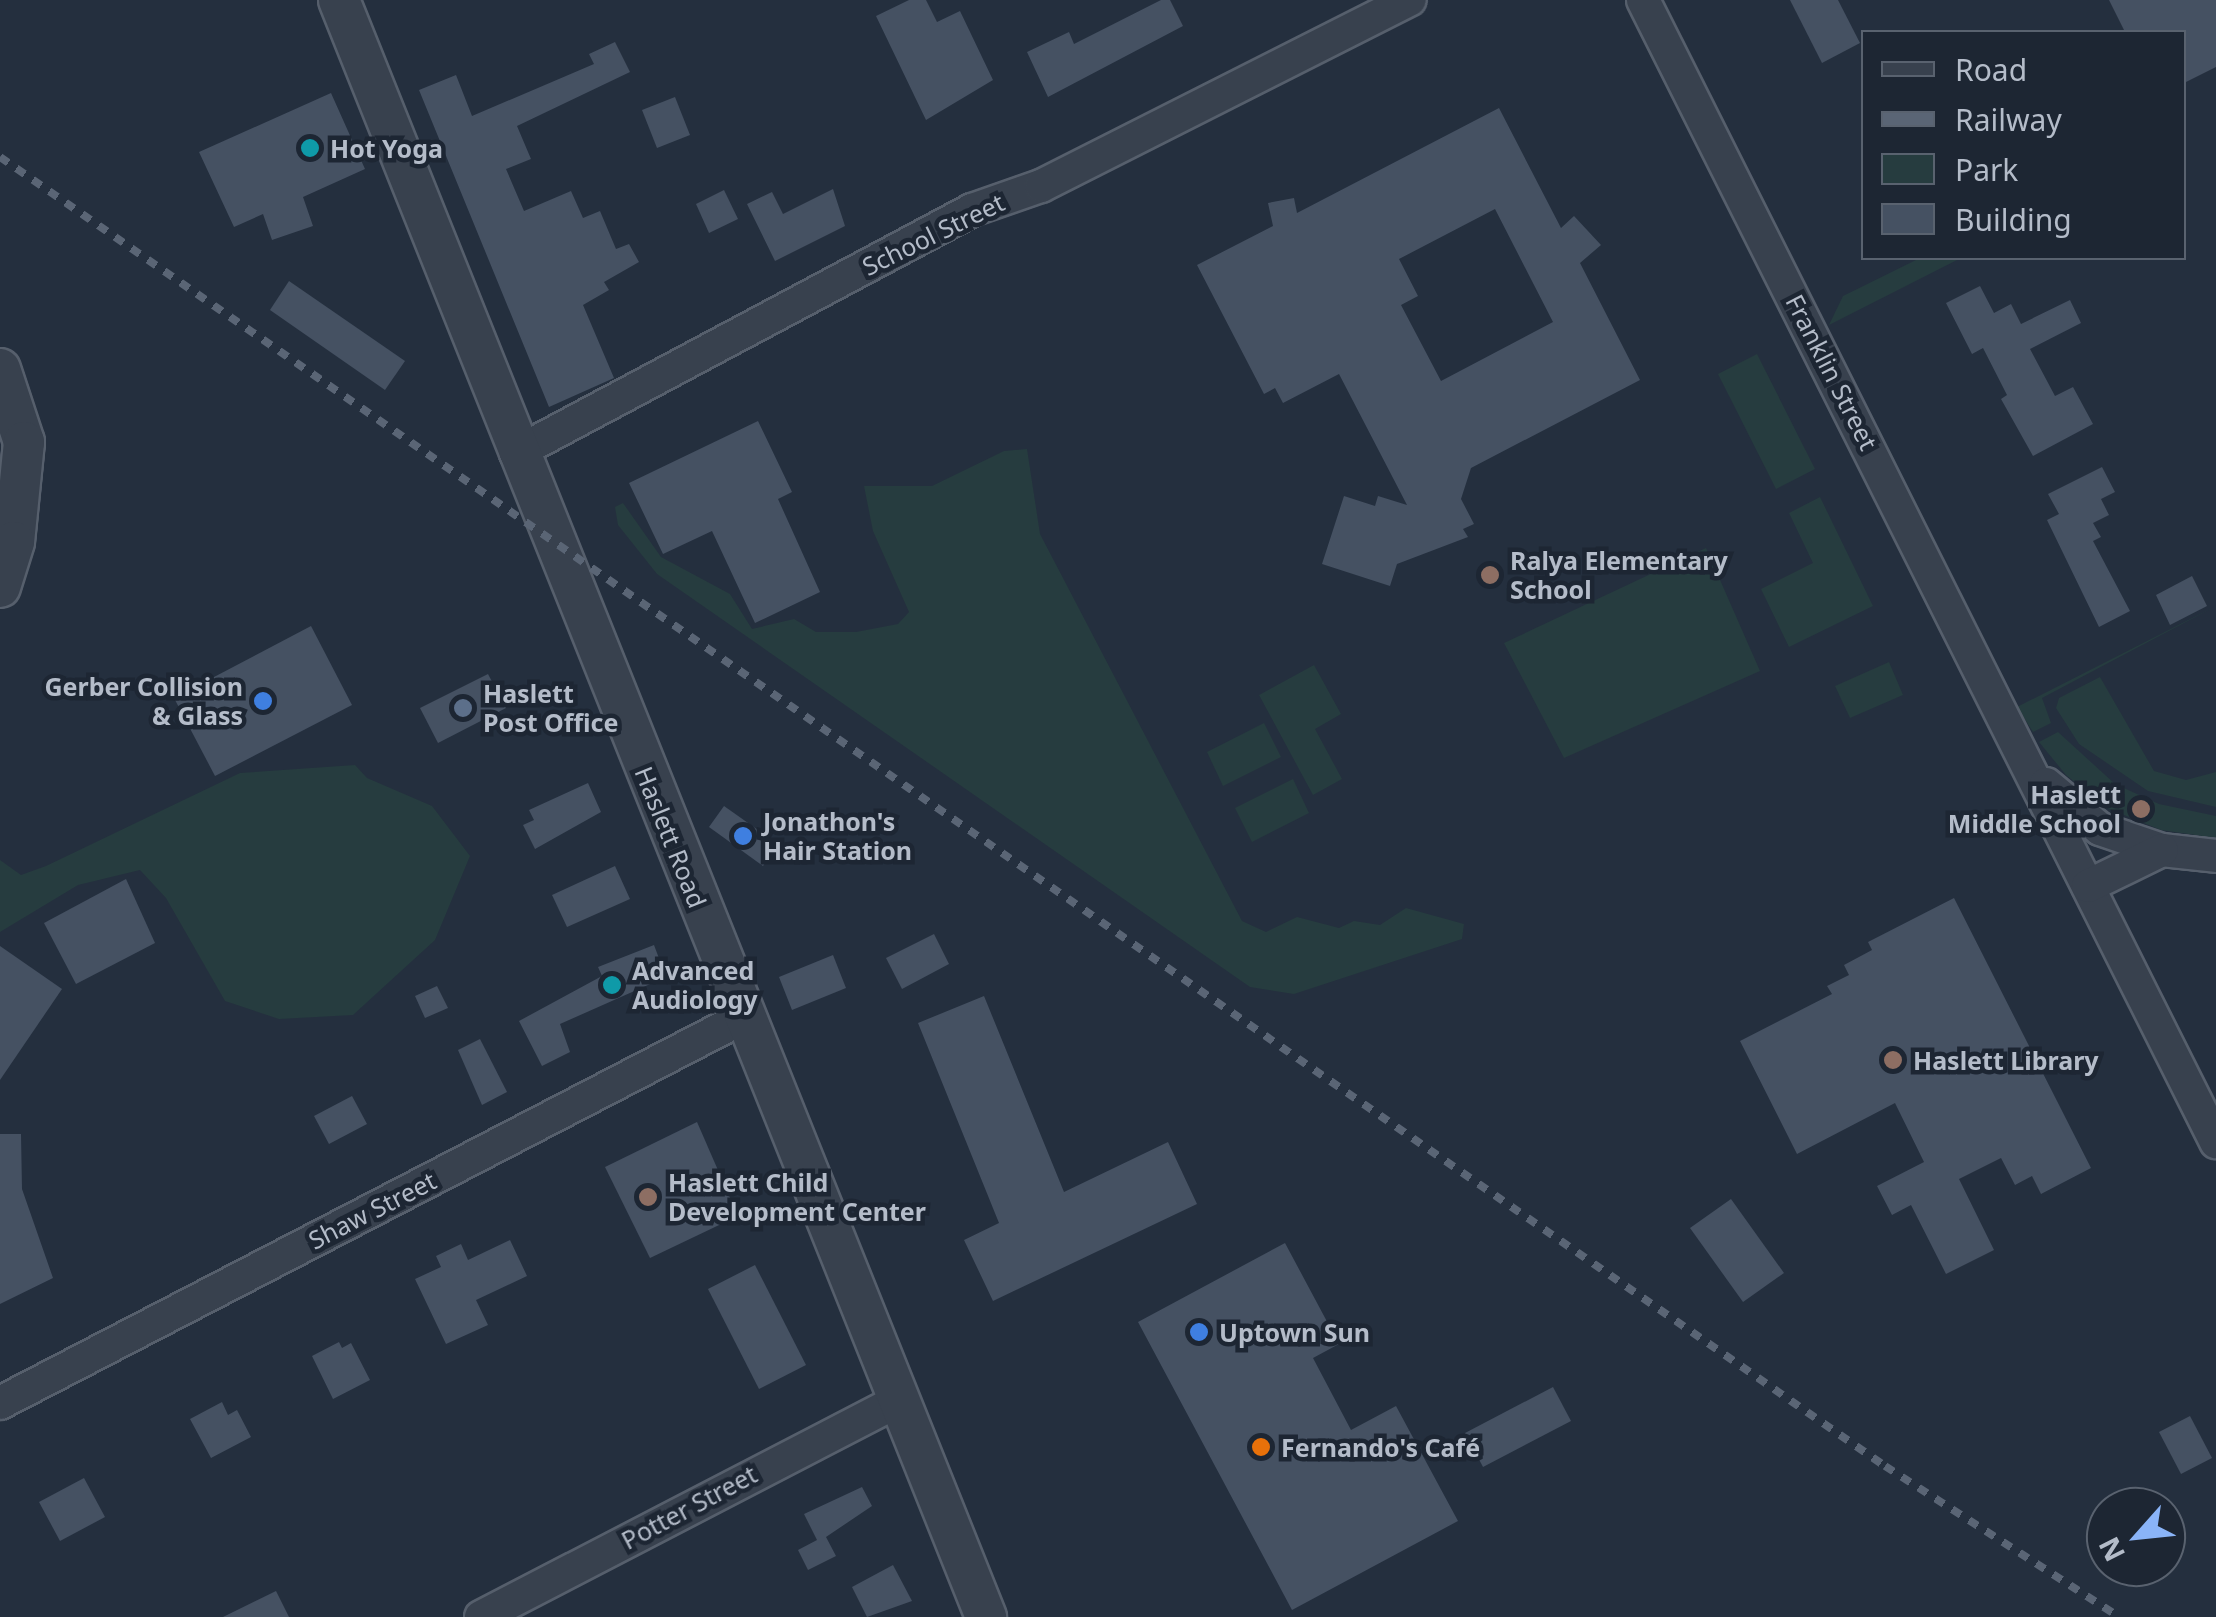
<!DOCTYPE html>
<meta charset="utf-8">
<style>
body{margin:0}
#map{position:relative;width:2216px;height:1617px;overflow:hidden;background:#242f3e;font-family:"Noto Sans",sans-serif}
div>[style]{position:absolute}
.green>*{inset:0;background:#263c3f}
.building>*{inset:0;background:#455162}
.roads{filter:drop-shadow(2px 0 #565f6c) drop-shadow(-2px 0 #565f6c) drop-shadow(0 2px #565f6c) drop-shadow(0 -2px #565f6c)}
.minor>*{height:32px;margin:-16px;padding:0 16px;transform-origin:16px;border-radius:16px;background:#38414e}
.tertiary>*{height:40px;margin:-20px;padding:0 20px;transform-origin:20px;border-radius:20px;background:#38414e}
.rail>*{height:8px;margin-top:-4px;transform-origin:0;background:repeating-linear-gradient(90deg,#5a6575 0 10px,transparent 0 20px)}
.dots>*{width:28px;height:28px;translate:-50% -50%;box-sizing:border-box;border:5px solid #1d2633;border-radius:50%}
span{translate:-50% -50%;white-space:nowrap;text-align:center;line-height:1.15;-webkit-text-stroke:9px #1d2633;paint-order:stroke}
.poi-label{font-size:25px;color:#b4bcc9;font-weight:700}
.left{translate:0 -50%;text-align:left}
.right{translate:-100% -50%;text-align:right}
.street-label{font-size:25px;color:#b4bcc9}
.legend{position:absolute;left:1861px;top:30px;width:325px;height:230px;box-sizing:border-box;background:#1d2633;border:2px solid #59626f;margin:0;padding:12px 18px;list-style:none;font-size:30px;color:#b4bcc9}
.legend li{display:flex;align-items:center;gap:20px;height:50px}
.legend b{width:50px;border:2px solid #59626f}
.north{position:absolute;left:2086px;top:1487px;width:100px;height:100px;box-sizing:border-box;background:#1d2633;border:2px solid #59626f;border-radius:50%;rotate:243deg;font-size:28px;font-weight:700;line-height:40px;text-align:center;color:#b4bcc9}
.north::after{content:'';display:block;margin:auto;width:35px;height:45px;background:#8ab4f8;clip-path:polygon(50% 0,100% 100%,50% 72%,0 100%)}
</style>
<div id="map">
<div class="green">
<i style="clip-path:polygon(1920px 258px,1961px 258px,1829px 325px,1843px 296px)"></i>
<i style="clip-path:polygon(1757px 354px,1815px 469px,1776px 489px,1718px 374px)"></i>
<i style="clip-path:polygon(1027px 449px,1040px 534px,1242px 921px,1266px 932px,1297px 917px,1339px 928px,1354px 921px,1380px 925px,1406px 908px,1464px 924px,1462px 939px,1294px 994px,1250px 987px,657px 574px,618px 525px,615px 507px,623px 503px,661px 557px,730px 594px,752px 629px,794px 619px,816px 632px,856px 632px,898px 624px,909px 612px,873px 531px,864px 486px,932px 486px,1004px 451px)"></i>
<i style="clip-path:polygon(1820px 497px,1873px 606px,1789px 647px,1761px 589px,1813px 563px,1789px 513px)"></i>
<i style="clip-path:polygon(1706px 548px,1760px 671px,1564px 758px,1504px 643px)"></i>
<i style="clip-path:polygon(2216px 606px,2042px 698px,2051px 723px,2033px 732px,2017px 707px)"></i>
<i style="clip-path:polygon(1889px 662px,1903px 695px,1850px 718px,1835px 686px)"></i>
<i style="clip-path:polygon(1314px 665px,1341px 714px,1315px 729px,1342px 779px,1313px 795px,1259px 695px)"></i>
<i style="clip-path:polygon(2100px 677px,2154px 771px,2186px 780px,2216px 772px,2216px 807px,2148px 791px,2079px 744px,2056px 708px,2059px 698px)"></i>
<i style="clip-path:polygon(1264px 723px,1281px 757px,1223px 786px,1207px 752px)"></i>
<i style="clip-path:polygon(2058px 732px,2115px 784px,2159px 804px,2216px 816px,2216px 838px,2161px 830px,2107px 808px,2066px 775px,2039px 742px)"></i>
<i style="clip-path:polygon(355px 765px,367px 778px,432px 806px,470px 856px,435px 940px,353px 1015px,279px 1019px,225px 1001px,166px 898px,140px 870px,78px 885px,0 932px,0 860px,21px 875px,46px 866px,240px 773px)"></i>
<i style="clip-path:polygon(1293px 779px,1309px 813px,1252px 842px,1235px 808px)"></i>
</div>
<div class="building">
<i style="clip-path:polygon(909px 0,926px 0,937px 22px,960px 11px,993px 80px,926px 120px,876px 16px)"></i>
<i style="clip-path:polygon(1161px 0,1170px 0,1183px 26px,1048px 97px,1027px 52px,1069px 32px,1074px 44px)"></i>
<i style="clip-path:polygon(1790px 0,1838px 0,1860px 43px,1822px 63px)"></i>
<i style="clip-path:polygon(2109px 0,2216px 0,2216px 67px,2184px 83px,2184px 32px,2125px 32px)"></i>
<i style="clip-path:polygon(615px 42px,630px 72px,517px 126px,531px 159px,506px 169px,524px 211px,571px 191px,583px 218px,600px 211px,616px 249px,629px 244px,639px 262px,604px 282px,609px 290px,583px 305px,614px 378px,549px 407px,419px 90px,456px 75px,472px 116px,594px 64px,589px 54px)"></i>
<i style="clip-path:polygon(331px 93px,365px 169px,303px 197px,313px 226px,272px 240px,263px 214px,234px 227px,199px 152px)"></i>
<i style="clip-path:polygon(675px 97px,690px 135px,657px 148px,642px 110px)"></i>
<i style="clip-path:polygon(evenodd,1499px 108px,1561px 228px,1574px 216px,1601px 245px,1580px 263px,1640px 380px,1471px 468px,1461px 499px,1474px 524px,1463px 529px,1468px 537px,1397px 564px,1390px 586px,1322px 564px,1344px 496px,1375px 506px,1378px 496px,1407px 505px,1339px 374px,1283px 403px,1275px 388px,1264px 394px,1197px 265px,1273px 226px,1268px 203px,1294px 198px,1297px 213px,1499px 108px,1495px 209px,1553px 322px,1441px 381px,1401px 305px,1418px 296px,1399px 259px,1495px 209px)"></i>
<i style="clip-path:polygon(833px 189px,845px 226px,775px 261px,747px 204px,772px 192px,783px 214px)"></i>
<i style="clip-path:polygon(724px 190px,738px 219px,709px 233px,696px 204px)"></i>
<i style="clip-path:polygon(289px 281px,405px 361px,385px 390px,270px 310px)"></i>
<i style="clip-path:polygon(1980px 286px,1994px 313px,2011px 304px,2021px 324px,2070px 300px,2081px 323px,2030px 349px,2055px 396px,2073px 387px,2093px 424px,2033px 456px,2001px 399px,2007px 395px,1983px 348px,1972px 354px,1946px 303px)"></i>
<i style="clip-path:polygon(758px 421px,792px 492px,778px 499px,820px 592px,755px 623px,712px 531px,663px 554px,629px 483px)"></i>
<i style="clip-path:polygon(2102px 467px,2115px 492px,2101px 499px,2109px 515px,2093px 523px,2101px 537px,2093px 541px,2130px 611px,2099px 627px,2047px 520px,2059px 514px,2048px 494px)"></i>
<i style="clip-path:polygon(2192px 576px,2207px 606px,2170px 625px,2156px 595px)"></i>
<i style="clip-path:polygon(311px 626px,352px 705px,215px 776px,174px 698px)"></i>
<i style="clip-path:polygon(488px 674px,506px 708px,438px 743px,420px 708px)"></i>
<i style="clip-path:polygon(588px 783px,601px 812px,535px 849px,523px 825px,534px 820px,529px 810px)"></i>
<i style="clip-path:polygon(724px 806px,778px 844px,763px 866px,709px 827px)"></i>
<i style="clip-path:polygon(615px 866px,630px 899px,567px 927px,552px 895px)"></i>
<i style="clip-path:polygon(126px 879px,155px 943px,76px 984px,44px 923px)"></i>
<i style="clip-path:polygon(1954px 898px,2091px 1168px,2041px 1194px,2032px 1176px,2015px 1185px,2001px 1158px,1959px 1179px,1994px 1250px,1946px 1274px,1911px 1205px,1892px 1215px,1877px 1186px,1924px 1162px,1895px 1103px,1797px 1154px,1740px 1041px,1832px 994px,1827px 986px,1849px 975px,1844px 965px,1872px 950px,1868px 942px)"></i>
<i style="clip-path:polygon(934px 934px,949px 964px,902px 989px,886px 958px)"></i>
<i style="clip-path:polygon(654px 945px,666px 977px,560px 1024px,570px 1052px,542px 1066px,519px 1021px,602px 976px,598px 967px)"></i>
<i style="clip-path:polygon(0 946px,62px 989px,0 1080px)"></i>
<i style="clip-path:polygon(833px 955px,846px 988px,792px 1010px,779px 977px)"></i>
<i style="clip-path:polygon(437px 986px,448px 1008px,425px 1018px,415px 996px)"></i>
<i style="clip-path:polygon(984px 996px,1064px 1192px,1168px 1142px,1197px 1204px,993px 1301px,964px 1240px,999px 1223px,918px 1023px)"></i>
<i style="clip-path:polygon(480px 1039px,507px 1092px,482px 1105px,458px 1050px)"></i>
<i style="clip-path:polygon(352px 1096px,367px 1124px,329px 1144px,314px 1116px)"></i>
<i style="clip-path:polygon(697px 1122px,738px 1216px,650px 1258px,605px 1167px)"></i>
<i style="clip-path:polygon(0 1134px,21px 1134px,22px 1189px,53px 1278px,0 1304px)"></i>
<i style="clip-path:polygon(1731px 1199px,1784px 1273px,1743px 1302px,1690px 1228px)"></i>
<i style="clip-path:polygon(510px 1240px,527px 1276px,476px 1300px,488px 1325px,446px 1344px,415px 1279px,441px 1267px,436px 1256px,461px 1244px,468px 1260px)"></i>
<i style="clip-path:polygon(1285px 1243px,1339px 1344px,1313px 1358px,1351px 1430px,1396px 1406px,1458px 1521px,1292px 1610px,1138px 1322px)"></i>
<i style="clip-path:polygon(755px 1265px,806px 1365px,759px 1389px,708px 1289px)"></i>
<i style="clip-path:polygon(339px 1342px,342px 1348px,351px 1343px,370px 1380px,333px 1399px,312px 1356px)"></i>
<i style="clip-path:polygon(1553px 1387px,1571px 1421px,1483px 1467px,1465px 1433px)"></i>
<i style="clip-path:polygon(222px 1402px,228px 1415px,237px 1410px,251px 1437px,211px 1458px,190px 1419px)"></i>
<i style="clip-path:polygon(2190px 1416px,2212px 1458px,2181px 1474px,2159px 1432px)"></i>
<i style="clip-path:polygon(84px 1478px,105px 1517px,60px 1541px,39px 1502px)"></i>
<i style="clip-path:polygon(862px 1487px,872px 1506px,826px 1537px,836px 1556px,808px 1570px,798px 1550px,817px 1540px,804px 1514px)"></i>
<i style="clip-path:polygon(893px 1565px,912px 1601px,867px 1617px,852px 1587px)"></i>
<i style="clip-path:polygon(276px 1591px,289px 1617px,223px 1617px)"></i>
</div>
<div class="roads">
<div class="minor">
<i style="left:1643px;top:0;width:1278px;rotate:63.35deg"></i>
<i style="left:516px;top:453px;width:517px;rotate:-28.05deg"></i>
<i style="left:972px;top:210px;width:73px;rotate:-19.2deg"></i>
<i style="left:1041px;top:186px;width:413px;rotate:-26.8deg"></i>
<i style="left:2046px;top:784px;width:70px;rotate:39.8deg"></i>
<i style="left:2100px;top:829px;width:65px;rotate:18.7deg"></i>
<i style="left:2162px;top:850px;width:54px;rotate:6.3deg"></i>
<i style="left:2088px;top:886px;width:82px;rotate:-25.9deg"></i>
<i style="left:0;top:1403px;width:838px;rotate:-27.42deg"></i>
<i style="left:481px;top:1617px;width:471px;rotate:-27.4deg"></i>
</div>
<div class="tertiary">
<i style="left:339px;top:0;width:1742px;rotate:68.19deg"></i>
<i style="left:0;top:369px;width:77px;rotate:71.8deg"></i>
<i style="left:24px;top:442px;width:100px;rotate:95.7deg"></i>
<i style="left:14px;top:542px;width:47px;rotate:107.3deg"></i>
</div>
</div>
<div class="rail">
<i style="left:0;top:157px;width:2295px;rotate:34.78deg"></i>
<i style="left:1885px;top:1466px;width:278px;rotate:32.8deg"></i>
</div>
<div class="dots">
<i style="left:310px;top:148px;background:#0f9aa8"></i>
<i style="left:1490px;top:575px;background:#8d6e63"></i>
<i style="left:263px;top:701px;background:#3f7fe0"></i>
<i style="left:463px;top:708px;background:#5c6f8a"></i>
<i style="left:2141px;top:809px;background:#8d6e63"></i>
<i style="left:743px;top:836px;background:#3f7fe0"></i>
<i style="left:612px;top:985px;background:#0f9aa8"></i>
<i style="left:1893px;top:1060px;background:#8d6e63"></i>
<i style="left:648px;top:1197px;background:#8d6e63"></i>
<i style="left:1199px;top:1332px;background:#3f7fe0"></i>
<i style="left:1261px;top:1447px;background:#e8710a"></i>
</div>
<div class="poi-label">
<span class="left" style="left:330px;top:148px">Hot Yoga</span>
<span class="left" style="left:1510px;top:575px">Ralya Elementary<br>School</span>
<span class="right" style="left:243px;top:701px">Gerber Collision<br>&amp; Glass</span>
<span class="left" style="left:483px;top:708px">Haslett<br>Post Office</span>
<span class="right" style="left:2121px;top:809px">Haslett<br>Middle School</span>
<span class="left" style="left:763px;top:836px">Jonathon's<br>Hair Station</span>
<span class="left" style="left:632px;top:985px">Advanced<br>Audiology</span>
<span class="left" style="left:1913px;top:1060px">Haslett Library</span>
<span class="left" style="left:668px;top:1197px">Haslett Child<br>Development Center</span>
<span class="left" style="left:1219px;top:1332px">Uptown Sun</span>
<span class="left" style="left:1281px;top:1447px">Fernando's Café</span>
</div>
<div class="street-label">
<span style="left:933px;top:234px;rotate:-26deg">School Street</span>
<span style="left:1832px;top:372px;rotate:63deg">Franklin Street</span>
<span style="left:671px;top:837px;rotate:68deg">Haslett Road</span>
<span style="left:372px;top:1210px;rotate:-27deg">Shaw Street</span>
<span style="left:689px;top:1507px;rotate:-28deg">Potter Street</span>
</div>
<ul class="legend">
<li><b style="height:12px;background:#38414e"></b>Road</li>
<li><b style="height:12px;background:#5a6575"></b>Railway</li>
<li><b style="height:28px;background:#263c3f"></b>Park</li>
<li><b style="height:28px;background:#455162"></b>Building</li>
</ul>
<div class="north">N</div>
</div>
